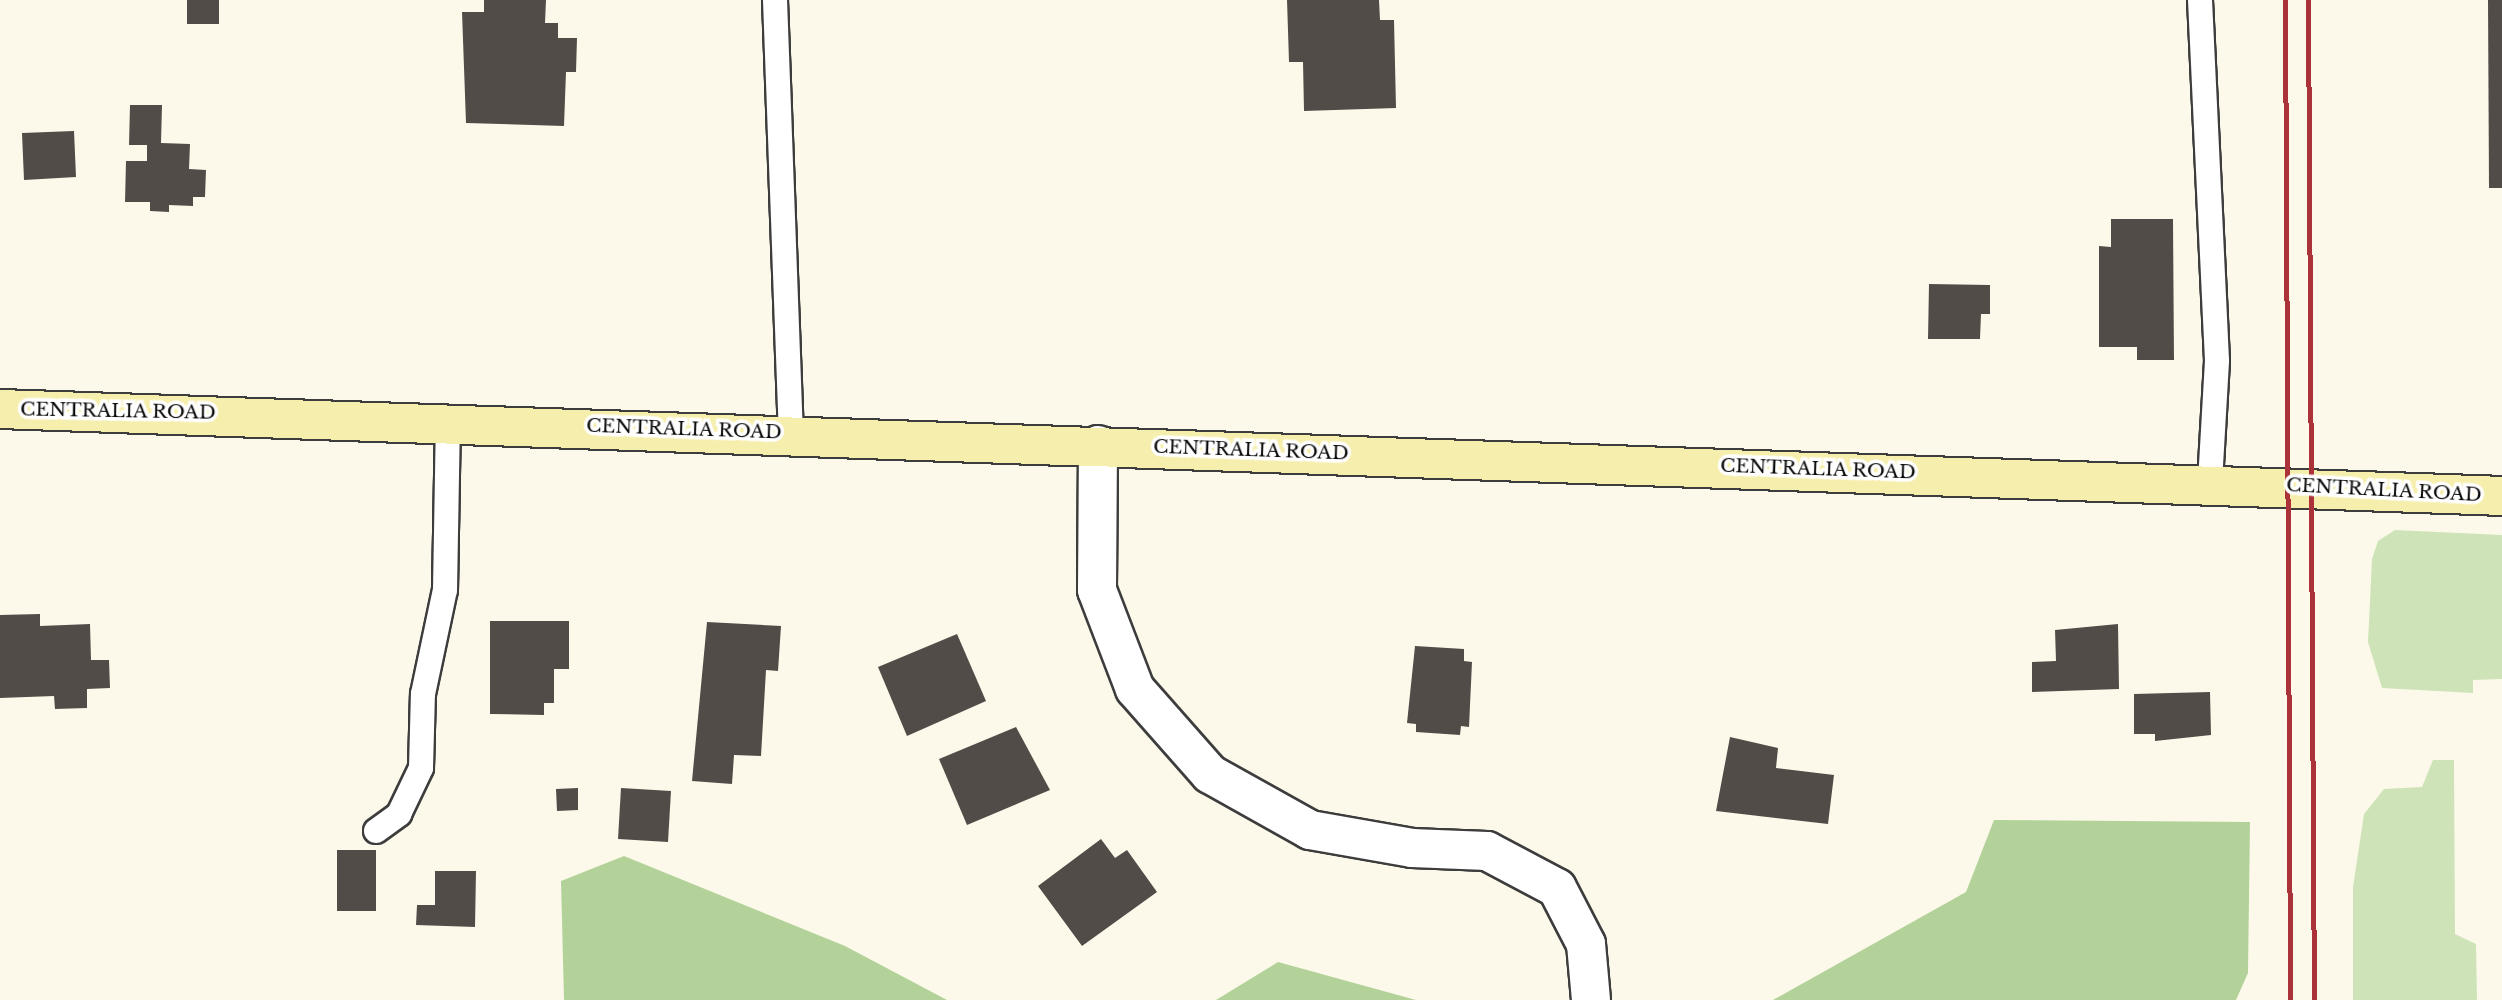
<!DOCTYPE html>
<style>
body{margin:0}
#map{position:relative;width:2502px;height:1000px;overflow:hidden;background:#fdf9ea;font-family:"Libre Baskerville",serif}
div>[style]{position:absolute}
.green>*{inset:0;background:#cee3b8}
.forest>*{inset:0;background:#b2d299}
.building>*{inset:0;background:#524c48}
.roads{filter:drop-shadow(2px 0 #3d3d3d) drop-shadow(-2px 0 #3d3d3d) drop-shadow(0 2px #3d3d3d) drop-shadow(0 -2px #3d3d3d)}
.service>*{height:24px;margin:-12px;padding:0 12px;transform-origin:12px;border-radius:12px;background:#fff}
.minor>*{height:38px;margin:-19px;padding:0 19px;transform-origin:19px;border-radius:19px;background:#fff}
.secondary>*{height:38px;margin:-19px;padding:0 19px;transform-origin:19px;border-radius:19px;background:#f6eeac}
.rail>*{height:5px;margin:-2.5px;padding:0 2.5px;transform-origin:2.5px;border-radius:2.5px;background:#aa3238}
span{translate:-50% -50%;white-space:nowrap;text-align:center;line-height:1.15;-webkit-text-stroke:7px #fff;paint-order:stroke}
.street-label{font-size:19px;color:#0a0a0a}
</style>
<div id="map">
<div class="green">
<i style="clip-path:polygon(2395px 530px,2502px 535px,2502px 679px,2473px 680px,2473px 693px,2382px 688px,2368px 642px,2372px 559px,2378px 541px)"></i>
<i style="clip-path:polygon(2433px 760px,2454px 760px,2455px 934px,2476px 944px,2477px 1000px,2353px 1000px,2353px 887px,2364px 814px,2384px 789px,2422px 787px)"></i>
</div>
<div class="forest">
<i style="clip-path:polygon(1994px 820px,2250px 822px,2248px 973px,2236px 1000px,1773px 1000px,1966px 892px)"></i>
<i style="clip-path:polygon(624px 856px,845px 946px,947px 1000px,564px 1000px,561px 881px)"></i>
<i style="clip-path:polygon(1278px 962px,1416px 1000px,1216px 1000px)"></i>
</div>
<div class="building">
<i style="clip-path:polygon(187px 0,219px 0,219px 24px,187px 24px)"></i>
<i style="clip-path:polygon(484px 0,546px 0,545px 23px,558px 23px,558px 38px,577px 38px,576px 72px,566px 72px,564px 126px,466px 123px,462px 12px,484px 12px)"></i>
<i style="clip-path:polygon(1287px 0,1379px 0,1380px 20px,1394px 20px,1396px 108px,1304px 111px,1303px 62px,1289px 62px)"></i>
<i style="clip-path:polygon(2488px 0,2502px 0,2502px 188px,2489px 188px)"></i>
<i style="clip-path:polygon(130px 105px,162px 105px,161px 143px,190px 144px,189px 169px,206px 170px,205px 197px,193px 197px,193px 206px,169px 205px,169px 212px,150px 211px,150px 202px,125px 202px,126px 161px,147px 161px,147px 145px,129px 145px)"></i>
<i style="clip-path:polygon(74px 131px,76px 177px,24px 180px,22px 133px)"></i>
<i style="clip-path:polygon(2111px 219px,2173px 219px,2174px 360px,2137px 360px,2137px 347px,2099px 347px,2099px 246px,2111px 247px)"></i>
<i style="clip-path:polygon(1929px 284px,1990px 285px,1990px 314px,1981px 314px,1980px 339px,1928px 339px)"></i>
<i style="clip-path:polygon(40px 614px,40px 626px,90px 624px,91px 660px,109px 660px,110px 688px,87px 689px,87px 708px,55px 709px,54px 696px,0 698px,0 615px)"></i>
<i style="clip-path:polygon(490px 621px,569px 621px,569px 669px,554px 669px,554px 703px,544px 703px,544px 715px,490px 714px)"></i>
<i style="clip-path:polygon(707px 622px,781px 626px,778px 671px,766px 670px,761px 756px,734px 755px,732px 784px,692px 781px)"></i>
<i style="clip-path:polygon(2118px 624px,2119px 689px,2032px 692px,2032px 662px,2056px 661px,2055px 630px)"></i>
<i style="clip-path:polygon(957px 634px,986px 701px,907px 736px,878px 667px)"></i>
<i style="clip-path:polygon(1415px 646px,1464px 649px,1464px 661px,1472px 662px,1469px 727px,1461px 726px,1460px 735px,1416px 732px,1416px 724px,1407px 723px)"></i>
<i style="clip-path:polygon(2210px 692px,2211px 735px,2155px 741px,2155px 734px,2134px 734px,2134px 694px)"></i>
<i style="clip-path:polygon(1016px 727px,1050px 790px,967px 825px,939px 759px)"></i>
<i style="clip-path:polygon(1730px 737px,1778px 748px,1776px 768px,1834px 775px,1828px 824px,1716px 811px)"></i>
<i style="clip-path:polygon(578px 788px,578px 810px,557px 811px,556px 789px)"></i>
<i style="clip-path:polygon(621px 788px,671px 791px,668px 842px,618px 839px)"></i>
<i style="clip-path:polygon(1101px 839px,1115px 858px,1127px 850px,1157px 892px,1082px 946px,1038px 886px)"></i>
<i style="clip-path:polygon(337px 850px,376px 850px,376px 911px,337px 911px)"></i>
<i style="clip-path:polygon(435px 871px,476px 871px,475px 927px,416px 925px,417px 905px,435px 905px)"></i>
</div>
<div class="roads">
<div class="service">
<i style="left:775px;top:0;width:434px;rotate:87.9deg"></i>
<i style="left:2200px;top:0;width:361px;rotate:87.3deg"></i>
<i style="left:2217px;top:361px;width:120px;rotate:93.3deg"></i>
<i style="left:376px;top:831px;width:29px;rotate:-36deg"></i>
<i style="left:399px;top:814px;width:51px;rotate:-64.4deg"></i>
<i style="left:421px;top:768px;width:74px;rotate:-88.5deg"></i>
<i style="left:423px;top:694px;width:106px;rotate:-78.1deg"></i>
<i style="left:445px;top:590px;width:170px;rotate:-89deg"></i>
</div>
<div class="minor">
<i style="left:1098px;top:445px;width:145px;rotate:90.4deg"></i>
<i style="left:1097px;top:590px;width:106px;rotate:69deg"></i>
<i style="left:1135px;top:689px;width:113px;rotate:48.6deg"></i>
<i style="left:1210px;top:774px;width:115px;rotate:29.2deg"></i>
<i style="left:1310px;top:830px;width:104px;rotate:10deg"></i>
<i style="left:1412px;top:848px;width:75px;rotate:2.3deg"></i>
<i style="left:1487px;top:851px;width:79px;rotate:27.9deg"></i>
<i style="left:1557px;top:888px;width:63px;rotate:62.6deg"></i>
<i style="left:1586px;top:944px;width:56px;rotate:84.9deg"></i>
</div>
<div class="secondary">
<i style="left:0;top:409px;width:2504px;rotate:1.99deg"></i>
</div>
</div>
<div class="rail">
<i style="left:2285px;top:0;width:1000px;rotate:89.71deg"></i>
<i style="left:2308px;top:0;width:1000px;rotate:89.66deg"></i>
</div>
<div class="street-label">
<span style="left:118px;top:411px;rotate:1deg">CENTRALIA ROAD</span>
<span style="left:684px;top:429px;rotate:2deg">CENTRALIA ROAD</span>
<span style="left:1251px;top:450px;rotate:2deg">CENTRALIA ROAD</span>
<span style="left:1818px;top:469px;rotate:2deg">CENTRALIA ROAD</span>
<span style="left:2384px;top:490px;rotate:3deg">CENTRALIA ROAD</span>
</div>
</div>
